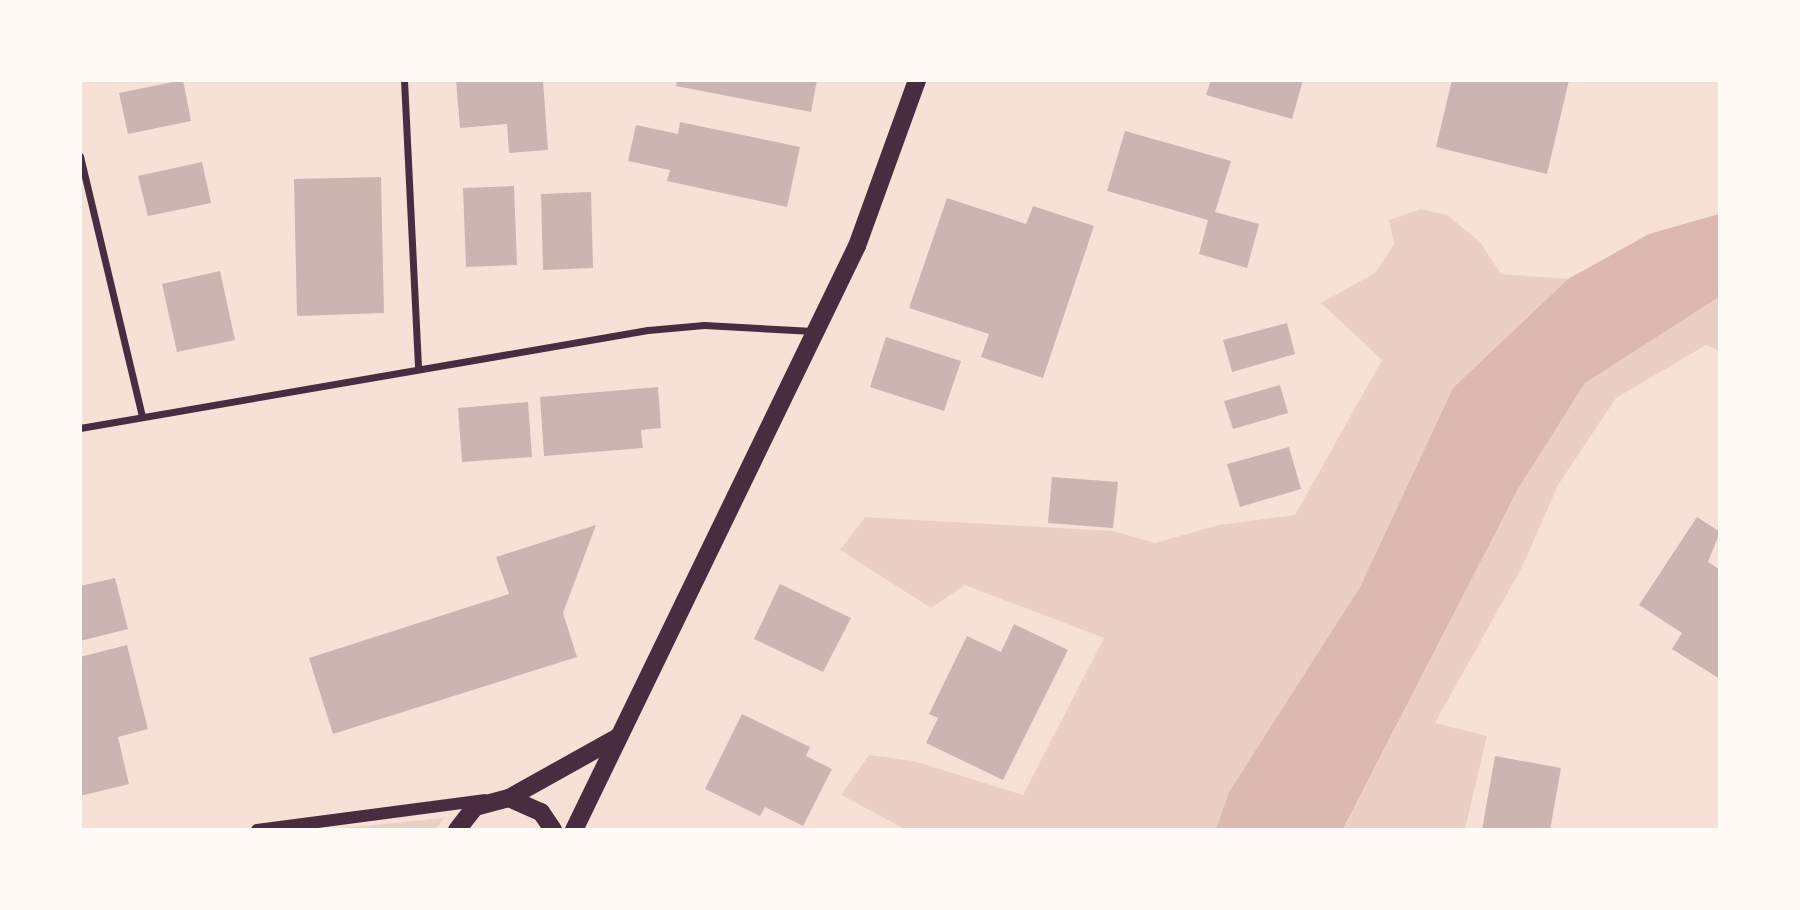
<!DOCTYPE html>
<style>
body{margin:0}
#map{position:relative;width:1800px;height:910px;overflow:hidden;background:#f7e1d7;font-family:Raleway,sans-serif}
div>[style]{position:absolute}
.green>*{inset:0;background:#ebcfc5}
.water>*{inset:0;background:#dcb8b0}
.building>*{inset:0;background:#ccb4b1}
.minor>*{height:7px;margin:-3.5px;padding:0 3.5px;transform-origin:3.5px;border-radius:3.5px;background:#4a2c40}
.tertiary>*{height:12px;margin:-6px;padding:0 6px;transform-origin:6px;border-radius:6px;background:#4a2c40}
.primary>*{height:18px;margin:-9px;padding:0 9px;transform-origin:9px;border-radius:9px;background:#4a2c40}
span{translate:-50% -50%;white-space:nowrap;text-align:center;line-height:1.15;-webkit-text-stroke:5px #fffaf5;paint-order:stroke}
.frame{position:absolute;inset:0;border:82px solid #fffaf5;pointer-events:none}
</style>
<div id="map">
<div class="green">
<i style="clip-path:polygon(1421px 209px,1447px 215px,1480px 242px,1501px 274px,1568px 279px,1453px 388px,1360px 587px,1229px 792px,1216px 829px,905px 829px,841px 795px,869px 755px,914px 761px,1023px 795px,1104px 638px,965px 585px,931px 608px,840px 550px,865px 517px,1113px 531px,1155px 543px,1219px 525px,1295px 515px,1382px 360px,1321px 303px,1375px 273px,1394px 244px,1389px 220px)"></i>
<i style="clip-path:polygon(1719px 297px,1719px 351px,1706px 345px,1616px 398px,1558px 485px,1522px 567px,1435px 723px,1487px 736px,1465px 829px,1343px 830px,1518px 489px,1585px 383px)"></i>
<i style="clip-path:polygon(444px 818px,436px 829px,334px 829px)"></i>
</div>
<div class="water">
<i style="clip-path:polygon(1719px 214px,1719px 297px,1585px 383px,1518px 489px,1343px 829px,1216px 829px,1229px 792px,1360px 587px,1453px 388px,1568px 279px,1649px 234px)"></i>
</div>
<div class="building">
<i style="clip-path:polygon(183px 80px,191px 121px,128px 134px,119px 93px)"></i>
<i style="clip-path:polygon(456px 80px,543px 80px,548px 150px,509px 153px,507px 124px,460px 128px)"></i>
<i style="clip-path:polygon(677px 80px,817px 80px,811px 112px,676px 86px)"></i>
<i style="clip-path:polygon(1211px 80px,1303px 80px,1292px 119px,1206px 95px)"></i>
<i style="clip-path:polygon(1452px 80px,1569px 80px,1547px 174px,1436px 147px)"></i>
<i style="clip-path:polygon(680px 122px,800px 147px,787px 207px,667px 181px,670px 170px,628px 161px,636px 125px,678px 134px)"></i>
<i style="clip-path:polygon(1125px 131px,1231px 161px,1215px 212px,1259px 224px,1247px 268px,1199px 254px,1208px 220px,1107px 191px)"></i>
<i style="clip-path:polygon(202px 162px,211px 203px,148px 216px,138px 176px)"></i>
<i style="clip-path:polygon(381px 177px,384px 313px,297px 316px,294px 179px)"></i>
<i style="clip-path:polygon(514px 186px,517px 265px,466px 267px,463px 188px)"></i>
<i style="clip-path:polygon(591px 192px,593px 268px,543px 270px,541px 194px)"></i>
<i style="clip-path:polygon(947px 198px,1026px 224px,1033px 206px,1094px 226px,1043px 378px,981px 357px,989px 334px,909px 308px)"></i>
<i style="clip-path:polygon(220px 271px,235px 340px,177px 352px,162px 284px)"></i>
<i style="clip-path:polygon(1287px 323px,1295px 354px,1232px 372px,1223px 340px)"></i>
<i style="clip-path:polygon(886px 337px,961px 361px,944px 411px,870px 387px)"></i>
<i style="clip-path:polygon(1280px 385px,1288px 413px,1233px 429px,1224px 401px)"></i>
<i style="clip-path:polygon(658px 387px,661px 428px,641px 430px,643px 448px,544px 456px,540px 397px)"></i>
<i style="clip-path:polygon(528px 402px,532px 457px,462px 462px,458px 408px)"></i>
<i style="clip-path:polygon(1289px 447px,1301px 489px,1240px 507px,1227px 464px)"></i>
<i style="clip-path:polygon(1052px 477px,1118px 482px,1113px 528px,1048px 523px)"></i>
<i style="clip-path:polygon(1697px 517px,1720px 532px,1708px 562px,1720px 570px,1720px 679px,1672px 649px,1682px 633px,1639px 605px)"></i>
<i style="clip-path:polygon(596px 525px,563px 613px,577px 657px,333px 734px,309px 658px,509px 594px,496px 557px)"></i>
<i style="clip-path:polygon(115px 578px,128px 629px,80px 641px,80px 586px)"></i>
<i style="clip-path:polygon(780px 584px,851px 618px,823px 672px,754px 639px)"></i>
<i style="clip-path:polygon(1014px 624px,1068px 650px,1003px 780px,926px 743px,938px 718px,929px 714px,967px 636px,1001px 652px)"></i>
<i style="clip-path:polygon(127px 645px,148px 729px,118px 737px,129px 784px,80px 796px,80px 657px)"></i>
<i style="clip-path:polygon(742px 714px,810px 747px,806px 756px,832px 769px,803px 826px,765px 807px,760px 816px,705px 789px)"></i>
<i style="clip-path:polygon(1495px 756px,1561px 768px,1550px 830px,1482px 830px)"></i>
</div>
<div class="minor">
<i style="left:404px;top:80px;width:288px;rotate:87.2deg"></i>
<i style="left:80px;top:156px;width:268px;rotate:76.6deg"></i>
<i style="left:80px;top:428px;width:576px;rotate:-9.79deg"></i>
<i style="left:648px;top:330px;width:56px;rotate:-5.1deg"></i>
<i style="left:704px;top:325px;width:109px;rotate:3.2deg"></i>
</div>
<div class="tertiary">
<i style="left:257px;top:830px;width:229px;rotate:-7.5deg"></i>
</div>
<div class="primary">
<i style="left:509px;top:798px;width:125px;rotate:-29.2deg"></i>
<i style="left:457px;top:830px;width:29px;rotate:-52deg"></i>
<i style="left:475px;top:807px;width:35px;rotate:-15deg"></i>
<i style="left:509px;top:798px;width:35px;rotate:24deg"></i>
<i style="left:541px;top:812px;width:22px;rotate:56deg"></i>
<i style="left:574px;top:830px;width:649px;rotate:-64.15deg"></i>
<i style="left:857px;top:246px;width:177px;rotate:-70.1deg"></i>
</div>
<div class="frame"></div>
</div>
